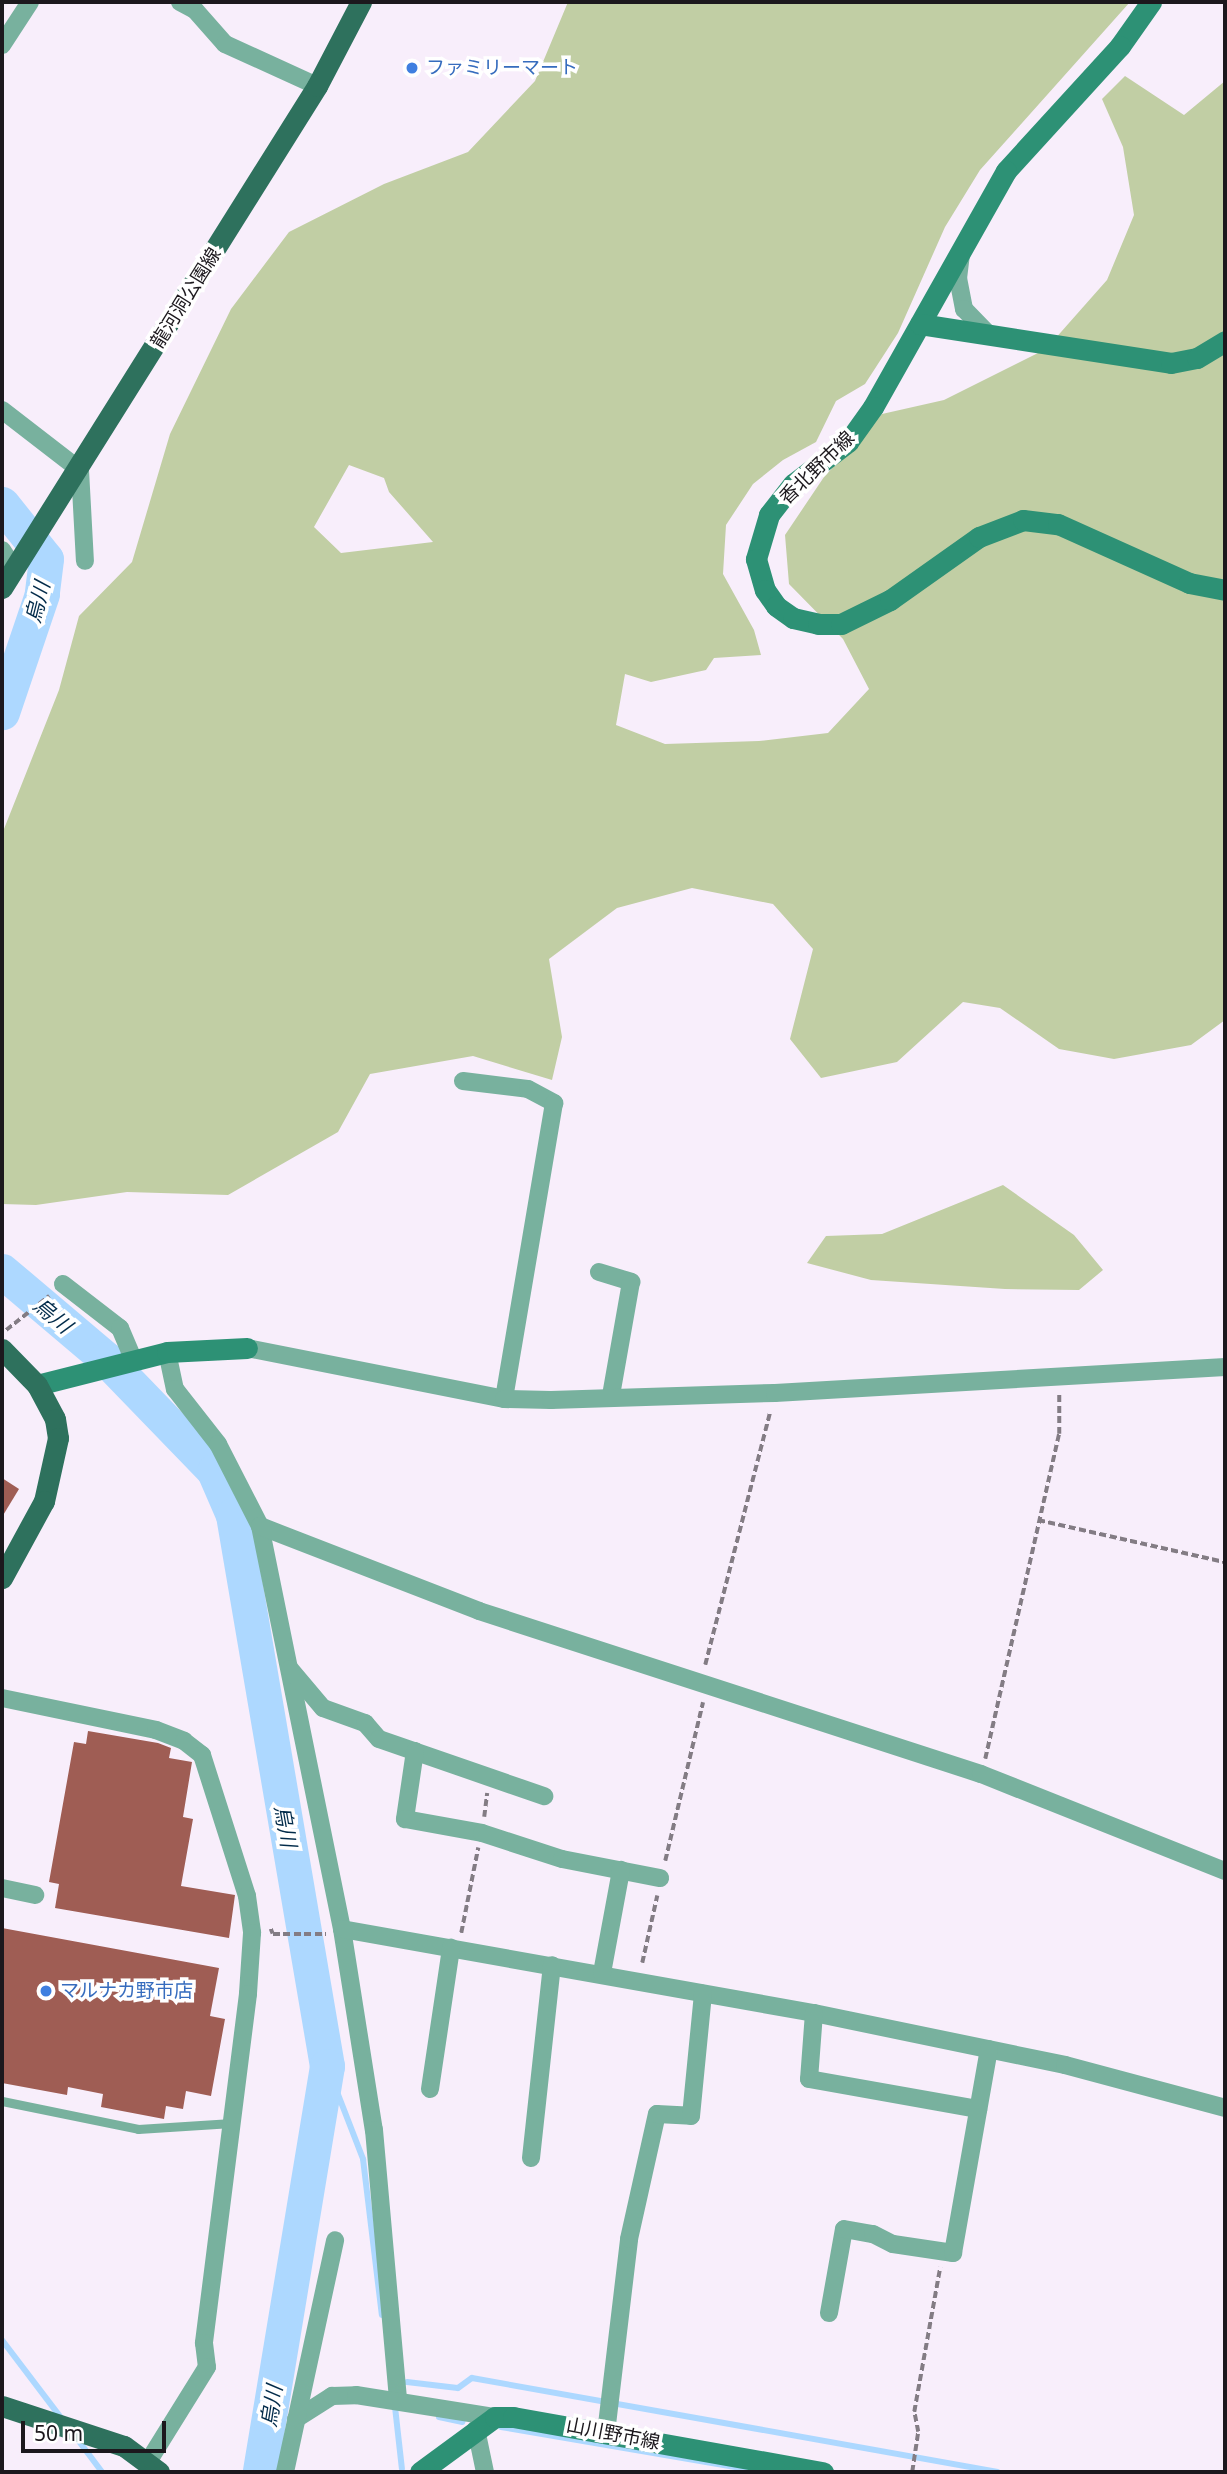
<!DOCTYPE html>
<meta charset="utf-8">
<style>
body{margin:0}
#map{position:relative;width:1227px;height:2474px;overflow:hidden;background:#f8eefb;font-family:"Noto Sans","Noto Sans JP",sans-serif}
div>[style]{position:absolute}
.green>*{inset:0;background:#c1cea4}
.stream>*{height:6px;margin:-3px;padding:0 3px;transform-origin:3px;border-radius:3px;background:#add8ff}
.river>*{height:35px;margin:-17.5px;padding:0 17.5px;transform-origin:17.5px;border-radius:17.5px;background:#add8ff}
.building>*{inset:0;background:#9f5d54}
.path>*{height:3.5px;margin-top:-1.75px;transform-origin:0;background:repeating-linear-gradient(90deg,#837c84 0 7px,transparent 0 10.5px)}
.lane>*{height:9px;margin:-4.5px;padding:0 4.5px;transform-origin:4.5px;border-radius:4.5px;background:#78b19e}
.street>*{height:18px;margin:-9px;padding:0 9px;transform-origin:9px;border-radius:9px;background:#78b19e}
.secondary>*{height:21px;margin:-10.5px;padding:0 10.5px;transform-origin:10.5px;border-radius:10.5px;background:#2d9175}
.primary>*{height:21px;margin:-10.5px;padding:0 10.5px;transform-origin:10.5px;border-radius:10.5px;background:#2e715d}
.dots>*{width:19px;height:19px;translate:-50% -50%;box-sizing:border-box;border:4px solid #fff;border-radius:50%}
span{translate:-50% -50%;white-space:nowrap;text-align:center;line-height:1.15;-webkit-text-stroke:7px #fff;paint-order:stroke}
.shop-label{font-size:19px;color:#366cbe}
.left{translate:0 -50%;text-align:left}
.street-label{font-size:19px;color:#1c181d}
.water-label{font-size:21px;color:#022b4a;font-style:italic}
.frame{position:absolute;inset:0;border:4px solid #1c181d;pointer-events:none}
.scale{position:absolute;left:21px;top:2421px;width:145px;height:32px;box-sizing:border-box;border:4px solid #1c181d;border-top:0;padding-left:9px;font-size:21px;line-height:24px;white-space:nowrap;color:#1c181d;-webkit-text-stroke:5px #fff;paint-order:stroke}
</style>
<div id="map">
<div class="green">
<i style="clip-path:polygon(evenodd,568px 2px,1130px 2px,980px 170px,945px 227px,898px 333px,865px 384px,836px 401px,816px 442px,783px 460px,753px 484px,726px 525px,723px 574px,754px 630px,761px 655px,714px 658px,706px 670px,651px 682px,625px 674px,616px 725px,665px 744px,759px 741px,828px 733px,869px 689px,843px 639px,789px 584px,785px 535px,824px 477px,882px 414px,944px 400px,1046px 349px,1107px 280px,1134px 215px,1123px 147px,1102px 99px,1125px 76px,1184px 115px,1225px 81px,1225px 1020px,1191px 1045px,1114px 1059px,1059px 1049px,1000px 1008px,963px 1002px,897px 1062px,821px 1078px,790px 1039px,813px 949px,773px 904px,692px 888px,617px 908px,549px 959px,562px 1037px,552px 1080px,473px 1056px,370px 1074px,338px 1132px,228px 1195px,127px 1192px,36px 1205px,2px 1204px,2px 834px,59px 690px,79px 616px,132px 562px,170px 434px,231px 309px,289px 232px,384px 184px,468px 152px,535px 81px,568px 2px,349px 465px,384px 478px,389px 492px,433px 542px,341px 553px,314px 527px,349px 465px)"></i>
<i style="clip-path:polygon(1003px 1185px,1074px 1235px,1103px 1270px,1079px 1290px,1005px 1289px,871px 1280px,807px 1263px,826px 1236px,882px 1234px)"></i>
</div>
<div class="stream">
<i style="left:327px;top:2066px;width:100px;rotate:68.8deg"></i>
<i style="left:363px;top:2159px;width:157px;rotate:83.1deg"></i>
<i style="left:2px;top:2340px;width:99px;rotate:52.8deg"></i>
<i style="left:407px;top:2382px;width:51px;rotate:6.7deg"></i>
<i style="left:458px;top:2388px;width:17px;rotate:-36deg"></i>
<i style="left:472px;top:2378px;width:534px;rotate:10.13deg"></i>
<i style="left:395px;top:2407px;width:62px;rotate:83.6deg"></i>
<i style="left:439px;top:2417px;width:24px;rotate:12deg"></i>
<i style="left:501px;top:2427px;width:267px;rotate:9.7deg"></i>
<i style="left:75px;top:2436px;width:45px;rotate:53.1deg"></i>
</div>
<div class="river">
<i style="left:2px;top:504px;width:70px;rotate:51.3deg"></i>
<i style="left:46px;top:559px;width:35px;rotate:97deg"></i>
<i style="left:42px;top:594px;width:125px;rotate:108.7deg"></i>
<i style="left:2px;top:1271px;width:136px;rotate:40.2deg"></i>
<i style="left:106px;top:1359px;width:156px;rotate:46deg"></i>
<i style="left:214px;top:1471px;width:48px;rotate:66.6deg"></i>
<i style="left:233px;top:1515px;width:559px;rotate:80.32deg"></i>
<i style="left:327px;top:2066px;width:411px;rotate:99.4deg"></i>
</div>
<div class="building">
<i style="clip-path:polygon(2px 1478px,19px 1489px,2px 1517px)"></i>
<i style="clip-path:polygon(88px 1731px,158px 1743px,171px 1748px,169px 1758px,192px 1762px,183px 1817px,193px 1819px,181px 1886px,235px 1895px,229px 1938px,55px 1908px,59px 1884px,49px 1882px,74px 1742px,86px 1744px)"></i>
<i style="clip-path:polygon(2px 1928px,219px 1968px,210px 2016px,225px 2019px,211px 2096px,186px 2091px,183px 2109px,166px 2106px,164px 2119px,101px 2107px,103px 2094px,68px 2087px,67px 2095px,2px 2083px)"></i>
</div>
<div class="path">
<i style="left:6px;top:1330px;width:55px;rotate:-38.3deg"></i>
<i style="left:1038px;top:1520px;width:192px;rotate:12.7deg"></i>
<i style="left:705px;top:1665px;width:261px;rotate:-75.6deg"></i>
<i style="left:985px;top:1759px;width:333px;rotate:-77.2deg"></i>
<i style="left:1059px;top:1434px;width:41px;rotate:-90deg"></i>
<i style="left:484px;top:1817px;width:24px;rotate:-83deg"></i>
<i style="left:665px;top:1861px;width:163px;rotate:-76.6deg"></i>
<i style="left:271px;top:1929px;width:5px;rotate:68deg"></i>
<i style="left:273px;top:1934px;width:53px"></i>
<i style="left:461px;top:1933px;width:87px;rotate:-78.7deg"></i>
<i style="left:642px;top:1963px;width:69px;rotate:-77.4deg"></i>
<i style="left:912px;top:2472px;width:40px;rotate:-81.5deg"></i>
<i style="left:918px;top:2432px;width:20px;rotate:-101deg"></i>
<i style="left:914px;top:2412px;width:147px;rotate:-79.8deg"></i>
</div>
<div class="lane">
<i style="left:2px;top:2101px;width:139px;rotate:11.6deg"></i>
<i style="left:138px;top:2129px;width:94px;rotate:-3.7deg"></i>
</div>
<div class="street">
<i style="left:180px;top:2px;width:17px;rotate:28deg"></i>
<i style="left:195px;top:10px;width:45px;rotate:48.6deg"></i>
<i style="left:225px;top:44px;width:101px;rotate:24.5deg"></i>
<i style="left:2px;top:45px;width:51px;rotate:-56.9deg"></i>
<i style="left:961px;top:254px;width:24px;rotate:97deg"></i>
<i style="left:958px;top:278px;width:32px;rotate:79deg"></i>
<i style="left:964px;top:309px;width:37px;rotate:46deg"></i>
<i style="left:2px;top:410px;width:98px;rotate:37.6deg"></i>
<i style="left:80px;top:470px;width:91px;rotate:86.9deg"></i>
<i style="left:2px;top:550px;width:20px;rotate:57deg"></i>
<i style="left:463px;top:1081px;width:65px;rotate:7deg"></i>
<i style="left:528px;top:1089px;width:30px;rotate:28deg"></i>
<i style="left:554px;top:1103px;width:300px;rotate:99.6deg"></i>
<i style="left:599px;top:1272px;width:34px;rotate:17deg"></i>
<i style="left:631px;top:1282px;width:116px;rotate:100deg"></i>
<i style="left:63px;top:1284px;width:72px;rotate:37.7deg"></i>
<i style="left:120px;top:1328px;width:34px;rotate:67deg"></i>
<i style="left:247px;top:1348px;width:262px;rotate:11.2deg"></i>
<i style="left:504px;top:1399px;width:47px;rotate:1.2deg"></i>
<i style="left:551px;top:1400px;width:224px;rotate:-1.8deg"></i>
<i style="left:775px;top:1393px;width:451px;rotate:-3.3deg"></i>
<i style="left:167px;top:1352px;width:38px;rotate:78deg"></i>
<i style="left:175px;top:1389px;width:70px;rotate:52deg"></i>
<i style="left:218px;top:1444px;width:92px;rotate:62.9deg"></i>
<i style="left:260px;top:1526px;width:411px;rotate:78.5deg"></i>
<i style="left:342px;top:1929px;width:204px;rotate:81deg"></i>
<i style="left:374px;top:2130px;width:272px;rotate:84.9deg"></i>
<i style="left:260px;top:1526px;width:235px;rotate:21.2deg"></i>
<i style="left:479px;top:1611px;width:528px;rotate:17.99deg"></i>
<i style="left:981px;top:1774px;width:263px;rotate:21.7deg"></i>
<i style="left:290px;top:1669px;width:51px;rotate:49.8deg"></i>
<i style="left:323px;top:1708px;width:45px;rotate:19.7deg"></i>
<i style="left:365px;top:1723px;width:21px;rotate:49deg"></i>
<i style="left:379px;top:1739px;width:175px;rotate:19.1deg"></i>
<i style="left:2px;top:1698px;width:157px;rotate:11.7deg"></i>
<i style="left:156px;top:1730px;width:30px;rotate:21deg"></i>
<i style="left:184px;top:1741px;width:23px;rotate:38deg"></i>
<i style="left:202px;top:1755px;width:148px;rotate:72.3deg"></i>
<i style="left:247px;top:1896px;width:37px;rotate:82deg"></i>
<i style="left:252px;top:1933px;width:61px;rotate:93.8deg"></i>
<i style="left:248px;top:1994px;width:352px;rotate:97.2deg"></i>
<i style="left:204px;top:2343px;width:24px;rotate:83deg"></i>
<i style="left:207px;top:2367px;width:110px;rotate:121.9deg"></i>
<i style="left:415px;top:1751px;width:69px;rotate:98.4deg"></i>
<i style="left:405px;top:1819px;width:78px;rotate:10.3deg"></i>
<i style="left:482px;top:1833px;width:84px;rotate:18deg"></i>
<i style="left:562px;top:1859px;width:100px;rotate:11deg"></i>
<i style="left:2px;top:1888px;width:34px;rotate:12deg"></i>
<i style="left:342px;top:1929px;width:479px;rotate:10.1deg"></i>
<i style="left:814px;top:2013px;width:256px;rotate:11.7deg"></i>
<i style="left:1065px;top:2065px;width:166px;rotate:15deg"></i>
<i style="left:602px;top:1973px;width:105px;rotate:-79.5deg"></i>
<i style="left:814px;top:2013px;width:66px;rotate:94.3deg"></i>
<i style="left:809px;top:2079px;width:172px;rotate:10.1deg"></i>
<i style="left:430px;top:2089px;width:143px;rotate:-81.5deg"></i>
<i style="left:531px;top:2158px;width:194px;rotate:-83.8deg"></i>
<i style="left:829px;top:2313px;width:85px;rotate:-79.9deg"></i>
<i style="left:844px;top:2229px;width:29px;rotate:10deg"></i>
<i style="left:873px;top:2234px;width:22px;rotate:27deg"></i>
<i style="left:893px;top:2244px;width:61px;rotate:8.5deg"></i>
<i style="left:953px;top:2253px;width:207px;rotate:-80deg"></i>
<i style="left:296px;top:2419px;width:43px;rotate:-32.6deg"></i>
<i style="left:332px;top:2396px;width:24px;rotate:-2deg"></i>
<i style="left:356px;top:2395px;width:141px;rotate:9deg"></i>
<i style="left:476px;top:2429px;width:44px;rotate:78.2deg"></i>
<i style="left:606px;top:2433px;width:195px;rotate:-83.2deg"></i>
<i style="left:629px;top:2239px;width:128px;rotate:-77.4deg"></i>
<i style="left:657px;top:2114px;width:34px;rotate:3deg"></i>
<i style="left:691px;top:2116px;width:123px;rotate:-84.4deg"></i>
<i style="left:285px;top:2472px;width:237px;rotate:-77.8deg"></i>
</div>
<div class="secondary">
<i style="left:1151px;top:2px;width:54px;rotate:125.2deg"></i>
<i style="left:1120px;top:46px;width:169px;rotate:132.4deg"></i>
<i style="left:1006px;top:171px;width:271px;rotate:119.4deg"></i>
<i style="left:873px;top:407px;width:43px;rotate:125.5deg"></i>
<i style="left:848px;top:442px;width:69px;rotate:142.6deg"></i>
<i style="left:793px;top:484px;width:39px;rotate:128deg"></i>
<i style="left:769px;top:515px;width:46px;rotate:106.5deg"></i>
<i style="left:756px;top:559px;width:32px;rotate:74deg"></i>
<i style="left:765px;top:590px;width:19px;rotate:55deg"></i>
<i style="left:776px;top:606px;width:21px;rotate:35deg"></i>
<i style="left:793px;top:618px;width:26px;rotate:13deg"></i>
<i style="left:818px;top:624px;width:23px"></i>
<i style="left:841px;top:624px;width:55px;rotate:-26.1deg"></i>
<i style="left:890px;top:600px;width:109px;rotate:-35.3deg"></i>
<i style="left:979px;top:537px;width:47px;rotate:-21.1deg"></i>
<i style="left:1023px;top:520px;width:35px;rotate:7deg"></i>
<i style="left:1058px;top:524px;width:144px;rotate:24.2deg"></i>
<i style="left:1189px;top:583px;width:37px;rotate:11deg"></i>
<i style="left:920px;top:324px;width:254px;rotate:8.8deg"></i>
<i style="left:1171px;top:363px;width:26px;rotate:-11deg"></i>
<i style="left:1197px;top:358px;width:33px;rotate:-31deg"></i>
<i style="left:37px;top:1385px;width:134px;rotate:-14.2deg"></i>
<i style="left:167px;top:1352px;width:80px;rotate:-2.9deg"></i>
<i style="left:420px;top:2472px;width:93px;rotate:-36.3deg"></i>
<i style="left:495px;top:2417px;width:18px"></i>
<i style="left:513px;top:2417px;width:315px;rotate:10.1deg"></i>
</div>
<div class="primary">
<i style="left:2px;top:588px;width:593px;rotate:-57.89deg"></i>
<i style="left:317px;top:86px;width:95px;rotate:-62.4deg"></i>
<i style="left:2px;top:1349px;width:50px;rotate:45.8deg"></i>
<i style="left:37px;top:1385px;width:38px;rotate:62deg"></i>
<i style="left:55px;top:1419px;width:19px;rotate:81deg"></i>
<i style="left:58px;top:1438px;width:65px;rotate:102.5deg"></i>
<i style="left:44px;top:1501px;width:88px;rotate:118.6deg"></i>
<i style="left:2px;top:2406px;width:128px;rotate:18.2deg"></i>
<i style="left:124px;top:2446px;width:44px;rotate:36.6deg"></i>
</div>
<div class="dots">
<i style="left:412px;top:68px;background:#3f7fe0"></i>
<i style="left:46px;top:1991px;background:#3f7fe0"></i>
</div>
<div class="shop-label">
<span class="left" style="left:426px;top:68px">ファミリーマート</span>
<span class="left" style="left:60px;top:1991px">マルナカ野市店</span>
</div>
<div class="street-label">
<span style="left:186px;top:298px;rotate:-58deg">龍河洞公園線</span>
<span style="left:817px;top:468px;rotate:-44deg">香北野市線</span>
<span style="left:613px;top:2434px;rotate:11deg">山川野市線</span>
</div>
<div class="water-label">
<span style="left:37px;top:602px;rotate:-76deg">烏川</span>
<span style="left:53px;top:1315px;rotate:40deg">烏川</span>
<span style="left:286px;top:1826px;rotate:80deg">烏川</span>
<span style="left:271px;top:2406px;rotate:-81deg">烏川</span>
</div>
<div class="frame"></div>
<div class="scale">50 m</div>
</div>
